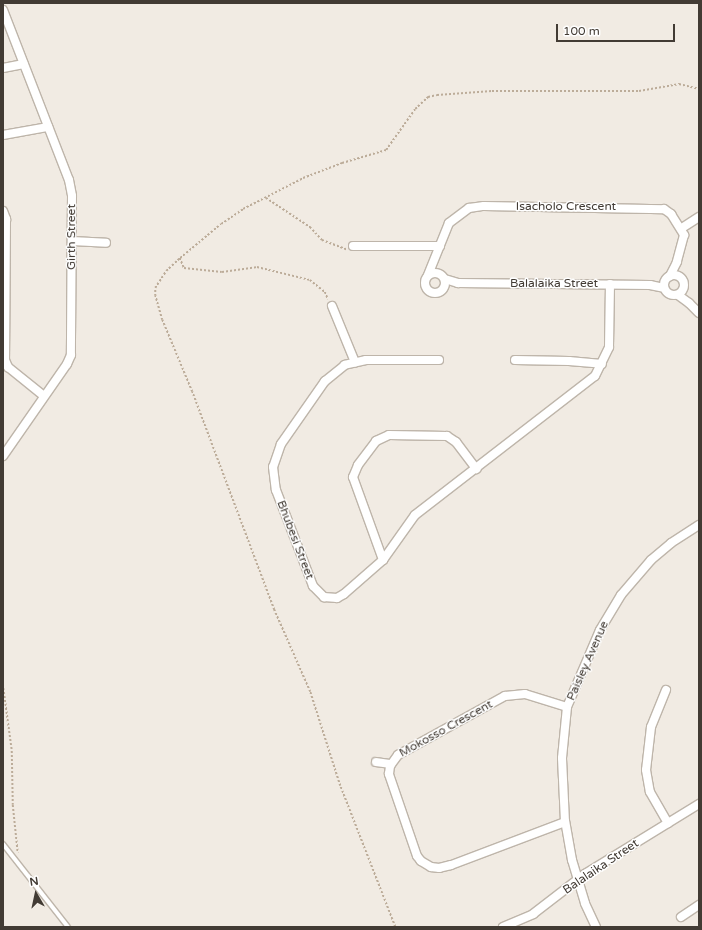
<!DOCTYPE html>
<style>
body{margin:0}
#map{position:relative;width:702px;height:930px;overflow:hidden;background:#f1ebe3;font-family:"Varela Round",sans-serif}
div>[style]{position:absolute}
.path>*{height:1.5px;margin-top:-0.75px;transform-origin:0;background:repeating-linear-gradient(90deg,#bcac99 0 2px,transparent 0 4px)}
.roads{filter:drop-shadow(1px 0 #beb5aa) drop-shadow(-1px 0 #beb5aa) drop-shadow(0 1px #beb5aa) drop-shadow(0 -1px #beb5aa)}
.service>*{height:4px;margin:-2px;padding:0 2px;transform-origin:2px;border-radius:2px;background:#fff}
.minor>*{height:8px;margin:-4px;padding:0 4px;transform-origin:4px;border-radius:4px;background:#fff}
.minor>.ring{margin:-4px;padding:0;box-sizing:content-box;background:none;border:8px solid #fff;border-radius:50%}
span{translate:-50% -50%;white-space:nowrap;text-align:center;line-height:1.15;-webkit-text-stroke:3px #fff;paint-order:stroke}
.street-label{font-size:12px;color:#423b34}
.frame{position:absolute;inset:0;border:4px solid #423b34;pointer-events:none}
.north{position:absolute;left:16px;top:874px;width:40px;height:40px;-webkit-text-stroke:3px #fff;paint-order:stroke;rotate:351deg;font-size:11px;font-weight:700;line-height:16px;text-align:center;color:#423b34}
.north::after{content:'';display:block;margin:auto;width:14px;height:18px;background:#423b34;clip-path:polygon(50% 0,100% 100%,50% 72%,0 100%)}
.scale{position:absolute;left:556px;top:24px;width:119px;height:18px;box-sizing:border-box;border:2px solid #423b34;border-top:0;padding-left:5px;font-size:12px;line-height:14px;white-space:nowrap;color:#423b34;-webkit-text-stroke:3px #fff;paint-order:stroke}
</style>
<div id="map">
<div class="path">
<i style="left:266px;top:198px;width:53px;rotate:33.4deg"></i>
<i style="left:310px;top:227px;width:18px;rotate:47deg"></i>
<i style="left:322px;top:240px;width:26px;rotate:21deg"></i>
<i style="left:180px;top:258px;width:11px;rotate:68deg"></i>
<i style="left:184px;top:268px;width:38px;rotate:6deg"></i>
<i style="left:222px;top:272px;width:35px;rotate:-8deg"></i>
<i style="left:257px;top:267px;width:55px;rotate:13.8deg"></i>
<i style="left:310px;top:280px;width:19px;rotate:39deg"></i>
<i style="left:325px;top:292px;width:8px;rotate:67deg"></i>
<i style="left:3px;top:684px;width:68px;rotate:82.3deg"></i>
<i style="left:12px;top:751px;width:54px;rotate:88.9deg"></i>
<i style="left:13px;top:805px;width:48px;rotate:84.1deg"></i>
<i style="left:395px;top:927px;width:151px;rotate:-111.3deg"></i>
<i style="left:340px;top:786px;width:99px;rotate:-107.7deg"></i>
<i style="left:310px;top:692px;width:90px;rotate:-113.7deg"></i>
<i style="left:274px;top:610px;width:233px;rotate:-110.6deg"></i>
<i style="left:192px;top:392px;width:78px;rotate:-112.6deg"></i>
<i style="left:162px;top:320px;width:25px;rotate:-106deg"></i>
<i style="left:155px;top:296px;width:8px;rotate:-90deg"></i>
<i style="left:155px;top:288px;width:20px;rotate:-57deg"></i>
<i style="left:166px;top:271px;width:19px;rotate:-43deg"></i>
<i style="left:180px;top:258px;width:53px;rotate:-39.7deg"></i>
<i style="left:221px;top:224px;width:27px;rotate:-34deg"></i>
<i style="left:243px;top:209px;width:68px;rotate:-27.3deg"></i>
<i style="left:303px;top:178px;width:42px;rotate:-21deg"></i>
<i style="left:342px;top:163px;width:46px;rotate:-16.5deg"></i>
<i style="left:386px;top:150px;width:50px;rotate:-54.7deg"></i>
<i style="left:415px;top:109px;width:18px;rotate:-43deg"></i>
<i style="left:428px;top:97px;width:9px;rotate:-13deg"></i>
<i style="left:437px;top:95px;width:55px;rotate:-4.2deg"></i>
<i style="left:492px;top:91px;width:147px"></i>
<i style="left:639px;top:91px;width:41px;rotate:-9.9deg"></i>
<i style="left:679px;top:84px;width:21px;rotate:14deg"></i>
</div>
<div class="roads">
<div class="service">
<i style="left:3px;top:844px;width:105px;rotate:51.9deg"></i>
</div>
<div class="minor">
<i style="left:3px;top:10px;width:182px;rotate:68.8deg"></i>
<i style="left:69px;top:180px;width:16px;rotate:79deg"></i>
<i style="left:72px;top:196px;width:159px;rotate:90.4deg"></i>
<i style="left:71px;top:355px;width:10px;rotate:114deg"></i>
<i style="left:67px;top:364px;width:112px;rotate:124.8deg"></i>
<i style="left:3px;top:68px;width:21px;rotate:-11deg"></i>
<i style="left:3px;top:135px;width:46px;rotate:-10.1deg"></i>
<i style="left:3px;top:211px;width:9px;rotate:69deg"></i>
<i style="left:6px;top:219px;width:141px;rotate:90.4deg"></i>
<i style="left:5px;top:360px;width:8px;rotate:67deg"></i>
<i style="left:8px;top:367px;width:46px;rotate:38.9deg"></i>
<i style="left:682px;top:228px;width:20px;rotate:-33deg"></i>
<i style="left:72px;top:241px;width:34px;rotate:3deg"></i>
<i style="left:353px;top:246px;width:87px"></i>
<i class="ring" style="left:425px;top:273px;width:12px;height:12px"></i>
<i class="ring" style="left:664px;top:275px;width:12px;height:12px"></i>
<i style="left:428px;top:275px;width:56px;rotate:-68deg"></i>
<i style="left:449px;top:223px;width:25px;rotate:-37deg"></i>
<i style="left:469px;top:208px;width:15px;rotate:-8deg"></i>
<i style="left:484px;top:206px;width:180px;rotate:1deg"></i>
<i style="left:664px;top:209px;width:9px;rotate:36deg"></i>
<i style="left:671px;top:214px;width:25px;rotate:58deg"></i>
<i style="left:684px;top:235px;width:28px;rotate:105deg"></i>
<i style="left:677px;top:262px;width:16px;rotate:117deg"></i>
<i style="left:445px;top:279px;width:14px;rotate:17deg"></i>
<i style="left:458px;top:283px;width:192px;rotate:0.6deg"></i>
<i style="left:650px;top:285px;width:14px;rotate:12deg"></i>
<i style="left:678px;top:295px;width:14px;rotate:36deg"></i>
<i style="left:689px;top:303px;width:14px;rotate:45deg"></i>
<i style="left:332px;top:306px;width:61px;rotate:67.7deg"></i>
<i style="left:439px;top:360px;width:73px;rotate:180deg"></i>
<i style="left:366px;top:360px;width:22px;rotate:167deg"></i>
<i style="left:345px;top:365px;width:26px;rotate:141deg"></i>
<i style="left:325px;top:381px;width:77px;rotate:124.9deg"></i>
<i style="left:281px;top:444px;width:24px;rotate:109deg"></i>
<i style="left:273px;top:467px;width:23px;rotate:83deg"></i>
<i style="left:276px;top:490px;width:103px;rotate:68.9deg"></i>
<i style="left:313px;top:586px;width:16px;rotate:45deg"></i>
<i style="left:324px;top:597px;width:13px;rotate:4deg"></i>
<i style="left:337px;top:598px;width:8px;rotate:-30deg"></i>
<i style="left:344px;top:594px;width:52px;rotate:-41.1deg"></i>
<i style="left:383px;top:560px;width:55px;rotate:-54.6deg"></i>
<i style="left:415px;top:515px;width:227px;rotate:-37.7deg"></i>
<i style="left:595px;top:376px;width:32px;rotate:-64deg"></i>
<i style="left:609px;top:347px;width:63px;rotate:-89.1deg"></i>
<i style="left:515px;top:360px;width:54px;rotate:1.1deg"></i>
<i style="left:569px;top:361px;width:33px;rotate:5deg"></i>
<i style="left:383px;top:560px;width:88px;rotate:-109.9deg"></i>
<i style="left:353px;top:477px;width:13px;rotate:-67deg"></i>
<i style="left:358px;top:465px;width:30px;rotate:-53deg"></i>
<i style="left:376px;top:441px;width:14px;rotate:-25deg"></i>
<i style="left:389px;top:435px;width:58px;rotate:1deg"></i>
<i style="left:447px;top:436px;width:11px;rotate:34deg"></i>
<i style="left:456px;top:442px;width:34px;rotate:53deg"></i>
<i style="left:666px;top:690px;width:40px;rotate:112deg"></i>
<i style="left:651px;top:727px;width:43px;rotate:96.6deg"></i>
<i style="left:646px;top:770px;width:22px;rotate:80deg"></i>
<i style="left:650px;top:792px;width:36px;rotate:60deg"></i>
<i style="left:376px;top:762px;width:15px;rotate:8deg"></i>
<i style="left:565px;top:822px;width:122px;rotate:159.3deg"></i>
<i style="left:451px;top:865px;width:12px;rotate:166deg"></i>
<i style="left:439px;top:868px;width:8px;rotate:-173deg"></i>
<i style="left:431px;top:867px;width:12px;rotate:-149deg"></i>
<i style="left:421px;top:861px;width:6px;rotate:-129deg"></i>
<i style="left:417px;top:856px;width:87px;rotate:-108.9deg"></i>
<i style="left:389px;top:774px;width:8px;rotate:-83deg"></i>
<i style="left:390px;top:766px;width:14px;rotate:-54deg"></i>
<i style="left:398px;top:755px;width:122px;rotate:-28.9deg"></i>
<i style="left:505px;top:696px;width:20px;rotate:-6deg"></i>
<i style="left:525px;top:694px;width:44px;rotate:17.2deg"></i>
<i style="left:681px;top:917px;width:22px;rotate:-34deg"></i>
<i style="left:503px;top:927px;width:33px;rotate:-23deg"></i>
<i style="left:533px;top:914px;width:66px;rotate:-37.6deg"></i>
<i style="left:585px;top:874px;width:134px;rotate:-31.6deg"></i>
<i style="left:596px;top:927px;width:26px;rotate:-115deg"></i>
<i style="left:585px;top:903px;width:45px;rotate:-106.8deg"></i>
<i style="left:572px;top:860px;width:39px;rotate:-100deg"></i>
<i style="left:565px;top:822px;width:64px;rotate:-92.7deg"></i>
<i style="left:562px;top:758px;width:51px;rotate:-84.4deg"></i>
<i style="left:567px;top:707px;width:84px;rotate:-66.8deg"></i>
<i style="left:600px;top:630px;width:41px;rotate:-59deg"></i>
<i style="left:621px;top:595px;width:46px;rotate:-49.4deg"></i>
<i style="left:651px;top:560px;width:26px;rotate:-40deg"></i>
<i style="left:671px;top:543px;width:33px;rotate:-33deg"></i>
</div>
</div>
<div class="street-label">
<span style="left:566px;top:207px">Isacholo Crescent</span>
<span style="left:72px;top:237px;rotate:-90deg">Girth Street</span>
<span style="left:554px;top:284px">Balalaika Street</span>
<span style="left:295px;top:540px;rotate:69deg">Bhubesi Street</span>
<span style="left:588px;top:661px;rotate:-66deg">Paisley Avenue</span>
<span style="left:446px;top:729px;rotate:-29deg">Mokosso Crescent</span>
<span style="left:601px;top:867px;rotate:-34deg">Balalaika Street</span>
</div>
<div class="frame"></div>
<div class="north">N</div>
<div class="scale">100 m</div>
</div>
